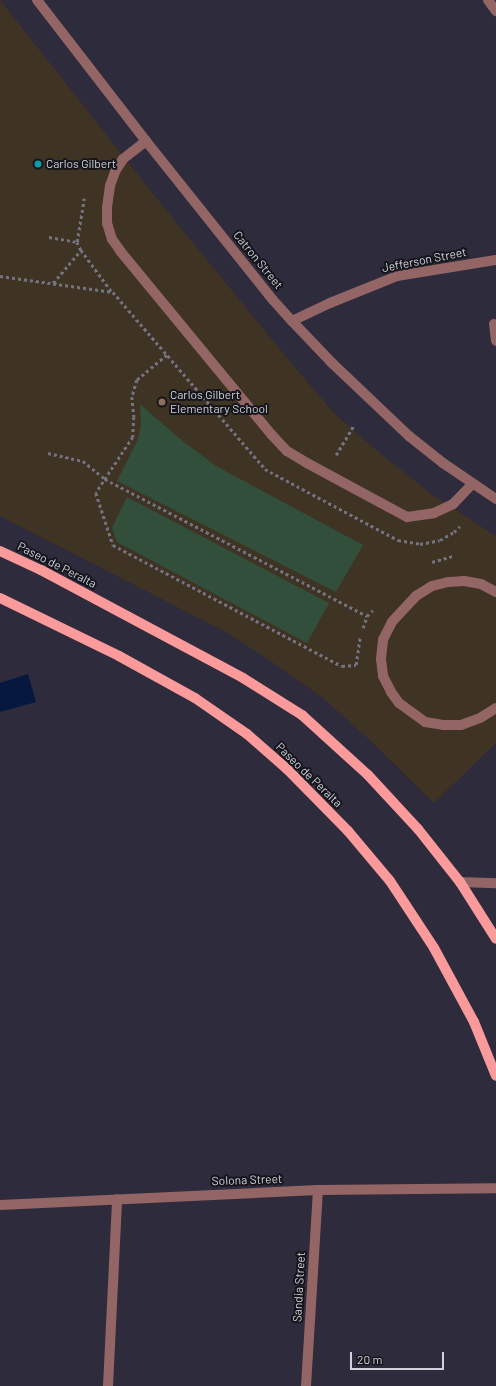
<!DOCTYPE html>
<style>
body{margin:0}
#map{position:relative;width:496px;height:1386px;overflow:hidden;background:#2d2b3c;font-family:Barlow,sans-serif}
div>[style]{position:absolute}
.education>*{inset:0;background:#3f3324}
.green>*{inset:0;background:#324f3c}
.water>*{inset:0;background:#07183e}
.path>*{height:2.5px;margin-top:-1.25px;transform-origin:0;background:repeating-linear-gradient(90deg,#747381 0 3px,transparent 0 6px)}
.minor>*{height:10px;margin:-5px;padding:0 5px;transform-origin:5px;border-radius:5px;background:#946565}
.major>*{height:10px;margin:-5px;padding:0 5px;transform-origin:5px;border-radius:5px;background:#fb9a9b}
.dots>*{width:11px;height:11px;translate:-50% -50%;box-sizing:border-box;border:2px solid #15151c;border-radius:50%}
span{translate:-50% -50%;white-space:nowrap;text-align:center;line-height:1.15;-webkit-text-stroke:4px #15151c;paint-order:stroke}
.poi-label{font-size:12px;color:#d1d1db}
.left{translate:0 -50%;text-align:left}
.street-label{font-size:12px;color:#d1d1db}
.scale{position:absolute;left:350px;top:1352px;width:94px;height:18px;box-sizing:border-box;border:2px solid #d1d1db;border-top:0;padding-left:5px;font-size:12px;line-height:14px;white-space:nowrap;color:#d1d1db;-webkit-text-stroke:3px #15151c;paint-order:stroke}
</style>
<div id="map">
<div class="education">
<i style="clip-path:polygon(0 0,158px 200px,292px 364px,335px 414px,369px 444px,431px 494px,496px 536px,496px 743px,434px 803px,374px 744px,323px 698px,272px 662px,226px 632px,0 516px)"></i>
</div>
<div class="green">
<i style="clip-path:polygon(140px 404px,180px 439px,216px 466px,363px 545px,336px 592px,117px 481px,138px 439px,141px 425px)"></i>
<i style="clip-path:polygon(127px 497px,329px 603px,307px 643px,117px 542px,112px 528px)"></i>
</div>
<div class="water">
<i style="clip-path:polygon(28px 674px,36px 702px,0 712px,0 683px)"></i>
</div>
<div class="path">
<i style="left:49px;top:237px;width:28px;rotate:10deg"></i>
<i style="left:77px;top:242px;width:9px;rotate:63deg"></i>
<i style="left:77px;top:242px;width:44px;rotate:-80.8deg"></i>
<i style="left:0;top:276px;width:114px;rotate:8.1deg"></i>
<i style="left:113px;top:292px;width:233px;rotate:49.3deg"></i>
<i style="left:265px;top:469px;width:151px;rotate:28.1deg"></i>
<i style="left:398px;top:540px;width:22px;rotate:10deg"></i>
<i style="left:420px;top:544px;width:20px;rotate:-11deg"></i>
<i style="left:440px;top:540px;width:16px;rotate:-30deg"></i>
<i style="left:454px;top:532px;width:8px;rotate:-45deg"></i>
<i style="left:53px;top:283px;width:43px;rotate:-49.7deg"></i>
<i style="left:81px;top:250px;width:52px;rotate:53.6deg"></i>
<i style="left:167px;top:355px;width:39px;rotate:140deg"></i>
<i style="left:137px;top:380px;width:18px;rotate:106deg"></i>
<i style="left:132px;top:397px;width:20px;rotate:84deg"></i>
<i style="left:134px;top:417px;width:20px;rotate:93deg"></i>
<i style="left:133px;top:437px;width:67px;rotate:123.5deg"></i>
<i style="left:96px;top:493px;width:55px;rotate:71.9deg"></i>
<i style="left:113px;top:545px;width:259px;rotate:27.9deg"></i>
<i style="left:342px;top:666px;width:14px;rotate:-4deg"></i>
<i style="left:356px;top:665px;width:27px;rotate:-82deg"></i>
<i style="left:48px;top:453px;width:36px;rotate:13deg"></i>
<i style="left:83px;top:461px;width:28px;rotate:39deg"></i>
<i style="left:105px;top:479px;width:296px;rotate:27.6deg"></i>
<i style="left:336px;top:455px;width:35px;rotate:-59deg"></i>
<i style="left:432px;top:562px;width:22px;rotate:-16deg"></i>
<i style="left:363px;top:628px;width:13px;rotate:-72deg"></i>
<i style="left:367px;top:616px;width:8px;rotate:-45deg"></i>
</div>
<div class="minor">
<i style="left:37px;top:0;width:178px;rotate:52.3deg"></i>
<i style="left:146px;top:141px;width:203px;rotate:51.4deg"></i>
<i style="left:273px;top:300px;width:28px;rotate:48deg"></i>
<i style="left:292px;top:321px;width:57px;rotate:46.4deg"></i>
<i style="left:331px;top:362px;width:108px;rotate:43.5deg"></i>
<i style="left:409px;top:436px;width:43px;rotate:38.5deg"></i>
<i style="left:443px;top:463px;width:64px;rotate:34.2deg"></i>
<i style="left:488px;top:0;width:14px;rotate:54deg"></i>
<i style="left:146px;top:141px;width:29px;rotate:142deg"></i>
<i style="left:123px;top:159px;width:15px;rotate:122deg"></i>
<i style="left:115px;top:172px;width:15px;rotate:110deg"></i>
<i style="left:110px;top:186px;width:22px;rotate:98deg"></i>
<i style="left:107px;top:208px;width:15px;rotate:90deg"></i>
<i style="left:107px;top:223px;width:17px;rotate:73deg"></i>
<i style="left:112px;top:239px;width:16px;rotate:55deg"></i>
<i style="left:121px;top:252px;width:236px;rotate:50.5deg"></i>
<i style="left:271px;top:434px;width:23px;rotate:47deg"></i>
<i style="left:287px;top:451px;width:23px;rotate:31deg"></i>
<i style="left:307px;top:463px;width:114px;rotate:28.4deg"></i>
<i style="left:407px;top:517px;width:27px;rotate:-8deg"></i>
<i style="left:434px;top:513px;width:21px;rotate:-25deg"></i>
<i style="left:453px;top:504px;width:28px;rotate:-46deg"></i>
<i style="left:292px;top:321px;width:42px;rotate:-25.3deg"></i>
<i style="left:330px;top:303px;width:72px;rotate:-21.9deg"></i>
<i style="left:397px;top:276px;width:100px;rotate:-9.2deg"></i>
<i style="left:494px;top:324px;width:17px;rotate:83deg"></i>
<i style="left:496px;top:592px;width:17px;rotate:-152deg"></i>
<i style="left:481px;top:584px;width:17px;rotate:-170deg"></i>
<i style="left:464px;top:581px;width:16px;rotate:176deg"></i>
<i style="left:448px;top:582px;width:16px;rotate:166deg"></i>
<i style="left:432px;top:586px;width:19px;rotate:148deg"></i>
<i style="left:416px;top:596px;width:35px;rotate:133deg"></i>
<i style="left:392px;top:622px;width:20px;rotate:117deg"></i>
<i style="left:383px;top:640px;width:19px;rotate:96deg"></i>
<i style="left:381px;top:659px;width:17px;rotate:83deg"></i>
<i style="left:383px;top:676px;width:18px;rotate:63deg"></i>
<i style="left:391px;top:692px;width:14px;rotate:54deg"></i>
<i style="left:399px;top:703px;width:32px;rotate:36deg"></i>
<i style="left:425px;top:722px;width:18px;rotate:9deg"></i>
<i style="left:443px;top:725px;width:18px"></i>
<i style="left:461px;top:725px;width:20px;rotate:-20deg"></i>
<i style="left:480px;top:718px;width:19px;rotate:-32deg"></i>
<i style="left:460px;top:882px;width:36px;rotate:2deg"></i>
<i style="left:0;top:1205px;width:318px;rotate:-2.7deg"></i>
<i style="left:318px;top:1190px;width:178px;rotate:-0.6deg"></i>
<i style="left:108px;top:1386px;width:187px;rotate:-87.2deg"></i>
<i style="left:306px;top:1386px;width:196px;rotate:-86.5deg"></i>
</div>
<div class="major">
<i style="left:0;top:551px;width:45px;rotate:24.9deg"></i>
<i style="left:41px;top:570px;width:229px;rotate:28.1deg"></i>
<i style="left:243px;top:678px;width:70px;rotate:32.1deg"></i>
<i style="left:302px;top:715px;width:89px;rotate:42.3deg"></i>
<i style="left:368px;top:775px;width:74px;rotate:47.2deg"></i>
<i style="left:418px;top:829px;width:68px;rotate:51.6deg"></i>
<i style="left:460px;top:882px;width:67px;rotate:57.7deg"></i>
<i style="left:0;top:598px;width:132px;rotate:26deg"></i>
<i style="left:119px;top:656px;width:87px;rotate:28.9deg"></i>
<i style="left:195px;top:698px;width:63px;rotate:34.7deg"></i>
<i style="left:247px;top:734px;width:53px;rotate:41.2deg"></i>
<i style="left:287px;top:769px;width:87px;rotate:45.5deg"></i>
<i style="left:348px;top:831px;width:65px;rotate:50deg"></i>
<i style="left:390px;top:881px;width:80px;rotate:56.7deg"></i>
<i style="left:434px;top:948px;width:84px;rotate:61.6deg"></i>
<i style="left:474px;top:1022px;width:58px;rotate:67.8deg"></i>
</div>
<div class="dots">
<i style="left:38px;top:164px;background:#0f9aa8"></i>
<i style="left:162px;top:402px;background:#8d6e63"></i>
</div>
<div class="poi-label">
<span class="left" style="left:46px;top:164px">Carlos Gilbert</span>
<span class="left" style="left:170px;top:402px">Carlos Gilbert<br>Elementary School</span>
</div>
<div class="street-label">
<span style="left:258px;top:260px;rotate:51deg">Catron Street</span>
<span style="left:424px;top:260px;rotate:-11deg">Jefferson Street</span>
<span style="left:57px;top:565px;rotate:27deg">Paseo de Peralta</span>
<span style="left:309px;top:775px;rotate:44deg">Paseo de Peralta</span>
<span style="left:247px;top:1180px;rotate:-2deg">Solona Street</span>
<span style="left:299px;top:1287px;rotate:-87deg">Sandia Street</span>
</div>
<div class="scale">20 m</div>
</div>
